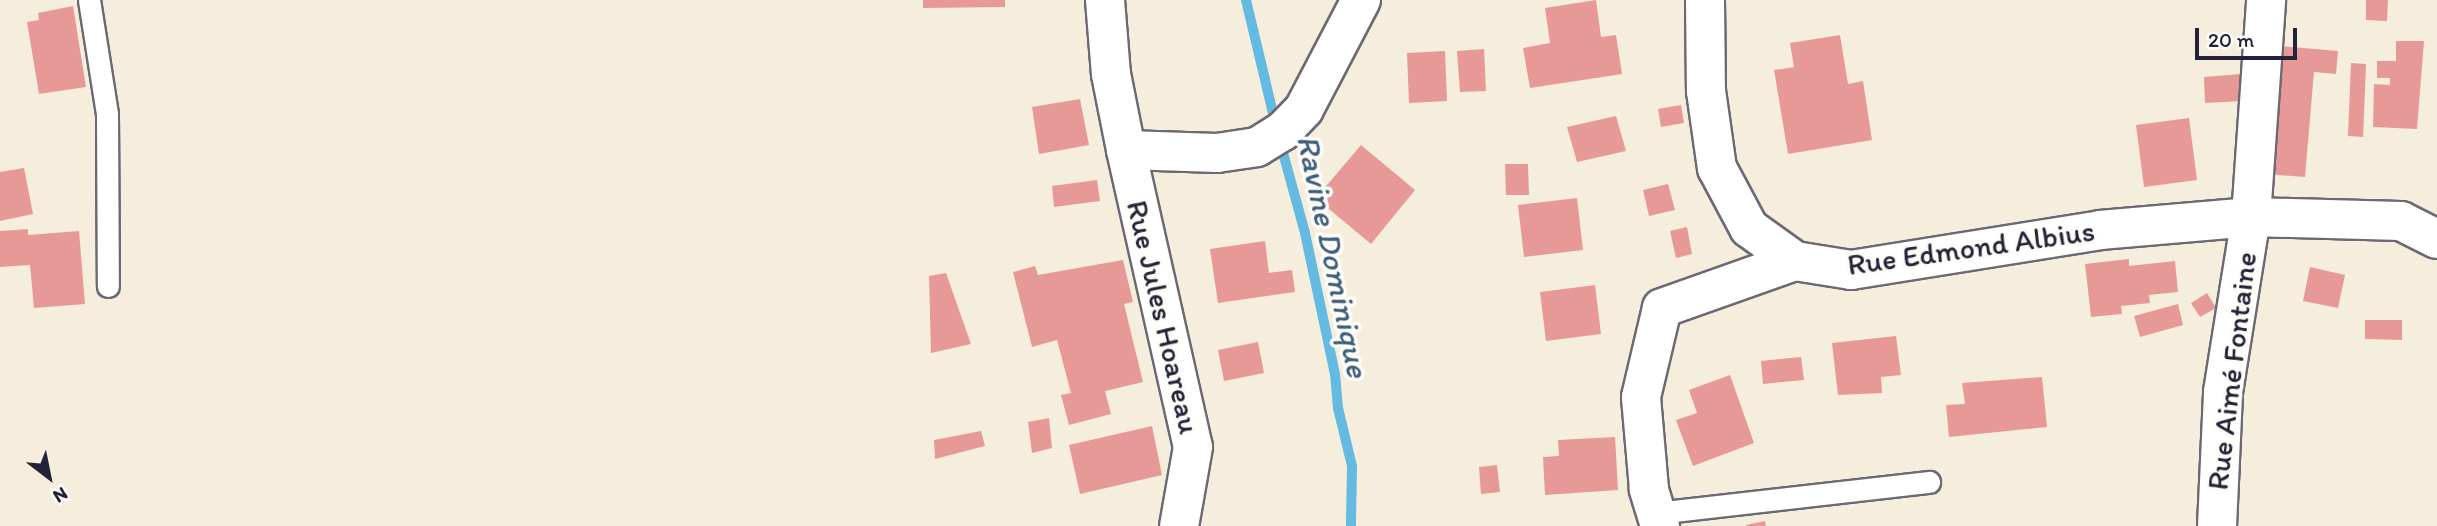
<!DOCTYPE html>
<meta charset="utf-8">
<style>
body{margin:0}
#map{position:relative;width:2437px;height:526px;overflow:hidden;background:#f6eedd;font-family:Itim,sans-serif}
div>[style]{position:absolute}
.stream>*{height:10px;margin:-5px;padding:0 5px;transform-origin:5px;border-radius:5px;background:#65bae1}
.building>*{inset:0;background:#e79997}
.roads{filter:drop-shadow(2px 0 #6c6974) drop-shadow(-2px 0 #6c6974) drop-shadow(0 2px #6c6974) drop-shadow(0 -2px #6c6974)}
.service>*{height:21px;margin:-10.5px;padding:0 10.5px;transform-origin:10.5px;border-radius:10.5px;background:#fff}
.minor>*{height:38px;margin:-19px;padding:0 19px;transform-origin:19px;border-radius:19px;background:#fff}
.secondary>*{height:38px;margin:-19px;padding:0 19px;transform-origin:19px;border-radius:19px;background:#fff}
span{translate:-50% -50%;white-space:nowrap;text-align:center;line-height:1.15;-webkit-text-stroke:7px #fdfcf7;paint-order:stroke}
.street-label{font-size:30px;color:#22223b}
.water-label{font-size:32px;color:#3d5f7d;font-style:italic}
.north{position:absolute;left:14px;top:442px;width:70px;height:70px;-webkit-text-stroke:5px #fdfcf7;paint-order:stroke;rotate:148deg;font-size:19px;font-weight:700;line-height:28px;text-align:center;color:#22223b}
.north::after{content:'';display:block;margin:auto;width:24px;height:32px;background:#22223b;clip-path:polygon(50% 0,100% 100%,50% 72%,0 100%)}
.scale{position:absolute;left:2195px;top:28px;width:102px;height:32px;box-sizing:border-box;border:4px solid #22223b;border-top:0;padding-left:9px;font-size:21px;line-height:24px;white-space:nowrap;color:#22223b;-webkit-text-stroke:5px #fdfcf7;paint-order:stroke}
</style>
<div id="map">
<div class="stream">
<i style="left:1246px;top:0;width:130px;rotate:76.6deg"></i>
<i style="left:1280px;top:142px;width:94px;rotate:74.6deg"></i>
<i style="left:1305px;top:233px;width:144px;rotate:78deg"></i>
<i style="left:1335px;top:374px;width:34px;rotate:85deg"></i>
<i style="left:1338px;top:408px;width:60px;rotate:76.4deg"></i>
<i style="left:1352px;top:466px;width:60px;rotate:91deg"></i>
</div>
<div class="building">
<i style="clip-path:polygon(923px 0,1005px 0,1005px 7px,923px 8px)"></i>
<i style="clip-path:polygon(1596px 0,1601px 37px,1616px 35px,1622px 74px,1530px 88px,1523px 48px,1550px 43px,1545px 8px)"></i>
<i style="clip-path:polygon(2366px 0,2388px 0,2387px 21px,2366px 20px)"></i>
<i style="clip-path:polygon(73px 6px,86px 87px,39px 94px,27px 22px,39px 20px,38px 13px)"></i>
<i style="clip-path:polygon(1840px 35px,1848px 84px,1863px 81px,1872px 140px,1788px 154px,1774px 70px,1794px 67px,1790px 43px)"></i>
<i style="clip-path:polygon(2396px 41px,2424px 41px,2417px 129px,2373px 127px,2374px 84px,2390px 85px,2390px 78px,2377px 78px,2377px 61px,2396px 61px)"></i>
<i style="clip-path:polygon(2280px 46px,2338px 51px,2336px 74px,2314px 72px,2305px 177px,2265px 174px)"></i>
<i style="clip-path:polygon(1484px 49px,1486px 91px,1460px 92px,1457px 51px)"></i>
<i style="clip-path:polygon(1445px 51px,1447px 101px,1409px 103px,1407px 53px)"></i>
<i style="clip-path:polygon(2351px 63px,2366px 64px,2363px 137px,2348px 136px)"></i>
<i style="clip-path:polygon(2241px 74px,2243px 101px,2205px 103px,2204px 77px)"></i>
<i style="clip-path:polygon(1080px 99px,1089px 145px,1039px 154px,1032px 107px)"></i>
<i style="clip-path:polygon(1681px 105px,1684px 123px,1661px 127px,1658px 109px)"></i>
<i style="clip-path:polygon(1616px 116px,1626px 151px,1577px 162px,1567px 127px)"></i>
<i style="clip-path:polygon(2189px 118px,2197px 180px,2144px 187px,2136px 125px)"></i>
<i style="clip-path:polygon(1361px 145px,1415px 190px,1371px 244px,1316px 198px)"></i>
<i style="clip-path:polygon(1505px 164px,1528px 164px,1529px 195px,1506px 195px)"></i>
<i style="clip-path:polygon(24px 168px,33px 214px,0 221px,0 172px)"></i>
<i style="clip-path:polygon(1097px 180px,1100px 201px,1054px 207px,1052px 186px)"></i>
<i style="clip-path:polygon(1668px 184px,1675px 210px,1649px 216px,1643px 190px)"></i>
<i style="clip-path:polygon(1577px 198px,1583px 250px,1524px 257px,1518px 205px)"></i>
<i style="clip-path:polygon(1687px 227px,1692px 254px,1676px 258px,1670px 231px)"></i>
<i style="clip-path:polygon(28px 229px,28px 235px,79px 231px,85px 304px,34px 308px,30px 265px,0 267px,0 231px)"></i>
<i style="clip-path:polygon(1265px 241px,1269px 273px,1292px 270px,1295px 292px,1218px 303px,1210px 249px)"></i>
<i style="clip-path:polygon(2129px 259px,2129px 266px,2175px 261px,2178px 292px,2149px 295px,2150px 303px,2121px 306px,2122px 314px,2091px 317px,2085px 264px)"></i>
<i style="clip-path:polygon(1123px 260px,1133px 302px,1124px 304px,1143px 382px,1105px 391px,1111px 414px,1069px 425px,1061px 395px,1071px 393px,1057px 340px,1032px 347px,1013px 272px,1035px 266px,1038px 275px)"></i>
<i style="clip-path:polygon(2310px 267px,2345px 275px,2338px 308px,2303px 301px)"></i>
<i style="clip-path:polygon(946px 273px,971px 344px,931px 353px,929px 276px)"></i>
<i style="clip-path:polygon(1595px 285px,1601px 334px,1546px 341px,1540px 292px)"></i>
<i style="clip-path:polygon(2207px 293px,2216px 308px,2200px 317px,2191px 303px)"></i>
<i style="clip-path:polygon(2178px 304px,2183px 325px,2140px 337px,2134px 316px)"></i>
<i style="clip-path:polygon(2365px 320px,2402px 320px,2402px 340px,2365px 339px)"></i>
<i style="clip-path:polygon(1896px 336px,1901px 375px,1881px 377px,1882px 393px,1838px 395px,1832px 343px)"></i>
<i style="clip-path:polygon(1258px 342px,1264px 373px,1224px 381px,1218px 350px)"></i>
<i style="clip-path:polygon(1801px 357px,1804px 380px,1763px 384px,1761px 361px)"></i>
<i style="clip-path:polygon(1730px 375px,1754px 443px,1693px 466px,1676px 420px,1697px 413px,1689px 390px)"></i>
<i style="clip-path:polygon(2042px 377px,2047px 427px,1949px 437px,1946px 405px,1965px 404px,1962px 383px)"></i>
<i style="clip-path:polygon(1049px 418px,1052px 448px,1032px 453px,1028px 422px)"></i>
<i style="clip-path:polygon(1152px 426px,1162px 475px,1080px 494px,1069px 445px)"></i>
<i style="clip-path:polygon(981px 431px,985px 446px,935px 459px,934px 440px)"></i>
<i style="clip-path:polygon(1615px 437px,1618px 490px,1545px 495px,1543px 457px,1559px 456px,1558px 440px)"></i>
<i style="clip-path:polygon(1497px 465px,1500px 492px,1481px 494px,1479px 467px)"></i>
<i style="clip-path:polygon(1765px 521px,1766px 526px,1746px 526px,1746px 525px)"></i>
</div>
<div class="roads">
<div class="service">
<i style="left:89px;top:0;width:115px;rotate:81deg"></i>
<i style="left:107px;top:114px;width:172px;rotate:89.7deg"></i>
<i style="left:1656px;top:513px;width:275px;rotate:-6.5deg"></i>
</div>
<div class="minor">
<i style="left:1660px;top:526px;width:39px;rotate:-107deg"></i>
<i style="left:1649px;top:489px;width:92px;rotate:-95deg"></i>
<i style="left:1641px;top:397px;width:91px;rotate:-76.7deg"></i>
<i style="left:1662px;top:308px;width:141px;rotate:-19.5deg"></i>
<i style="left:2217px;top:526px;width:134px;rotate:-87.4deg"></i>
<i style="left:2223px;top:392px;width:177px;rotate:-80.9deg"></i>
<i style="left:2251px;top:217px;width:218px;rotate:-86deg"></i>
</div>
<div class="secondary">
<i style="left:1105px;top:0;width:74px;rotate:85.4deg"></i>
<i style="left:1111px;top:74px;width:77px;rotate:78.8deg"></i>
<i style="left:1126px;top:150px;width:304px;rotate:77.3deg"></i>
<i style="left:1193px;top:447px;width:80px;rotate:100deg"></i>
<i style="left:1705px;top:0;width:91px;rotate:89.4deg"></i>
<i style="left:1706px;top:91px;width:78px;rotate:81.9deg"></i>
<i style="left:1717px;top:168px;width:68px;rotate:61.9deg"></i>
<i style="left:1749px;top:228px;width:57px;rotate:35.7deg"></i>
<i style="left:1795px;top:261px;width:57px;rotate:9.1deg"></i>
<i style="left:1851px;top:270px;width:252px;rotate:-9.1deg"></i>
<i style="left:2100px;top:230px;width:152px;rotate:-4.9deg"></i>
<i style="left:2251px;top:217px;width:150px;rotate:1.5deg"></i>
<i style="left:2401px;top:221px;width:40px;rotate:26.6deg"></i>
<i style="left:1126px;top:150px;width:91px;rotate:1.9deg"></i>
<i style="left:1217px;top:153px;width:40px;rotate:-8.5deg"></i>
<i style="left:1257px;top:147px;width:31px;rotate:-32deg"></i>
<i style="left:1283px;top:131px;width:30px;rotate:-46deg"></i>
<i style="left:1304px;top:109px;width:123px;rotate:-62.4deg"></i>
</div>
</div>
<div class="street-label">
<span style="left:1971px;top:248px;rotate:-8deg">Rue Edmond Albius</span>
<span style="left:1163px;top:317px;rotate:77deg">Rue Jules Hoareau</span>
<span style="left:2232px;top:371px;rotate:-83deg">Rue Aimé Fontaine</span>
</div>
<div class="water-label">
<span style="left:1333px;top:256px;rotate:78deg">Ravine Dominique</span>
</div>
<div class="north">N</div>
<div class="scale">20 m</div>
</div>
